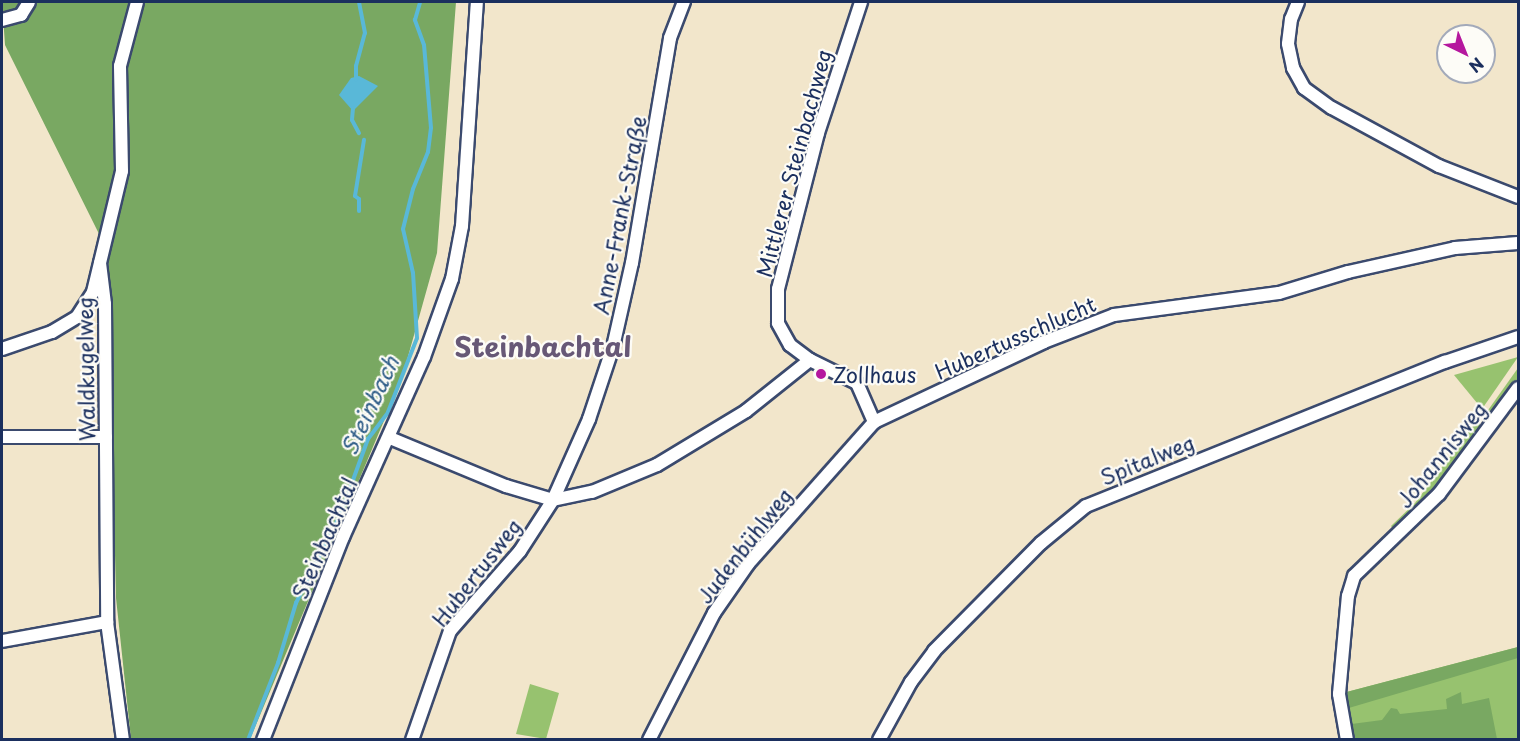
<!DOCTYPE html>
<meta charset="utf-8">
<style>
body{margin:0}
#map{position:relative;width:1520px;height:741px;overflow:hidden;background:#f2e6cb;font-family:"Playpen Sans",sans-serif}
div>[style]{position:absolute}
.green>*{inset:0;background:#97c26f}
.forest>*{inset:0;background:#79a862}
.water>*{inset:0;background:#59b8d8}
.stream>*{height:4px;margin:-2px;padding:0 2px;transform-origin:2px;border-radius:2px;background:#59b8d8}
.roads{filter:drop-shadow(2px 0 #3b4a6e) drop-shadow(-2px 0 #3b4a6e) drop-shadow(0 2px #3b4a6e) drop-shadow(0 -2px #3b4a6e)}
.street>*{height:12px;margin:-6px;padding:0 6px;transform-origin:6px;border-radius:6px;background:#fff}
.dots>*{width:16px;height:16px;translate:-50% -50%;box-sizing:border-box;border:3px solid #fdfcf7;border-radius:50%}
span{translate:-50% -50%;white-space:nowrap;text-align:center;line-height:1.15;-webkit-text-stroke:4.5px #fdfcf7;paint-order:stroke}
.street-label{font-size:21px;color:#1b2f5e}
.poi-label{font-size:21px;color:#1b2f5e}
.left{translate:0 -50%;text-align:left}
.water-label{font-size:22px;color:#315f89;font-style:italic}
.district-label{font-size:27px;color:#675876;font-weight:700}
.frame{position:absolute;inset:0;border:3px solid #1b2f5e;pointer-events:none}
.north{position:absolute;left:1436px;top:24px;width:60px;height:60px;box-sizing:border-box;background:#fdfcf7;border:2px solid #a3aaba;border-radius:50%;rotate:137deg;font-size:16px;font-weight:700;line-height:24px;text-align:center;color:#1b2f5e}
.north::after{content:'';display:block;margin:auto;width:21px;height:27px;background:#b5179e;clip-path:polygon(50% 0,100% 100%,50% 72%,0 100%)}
</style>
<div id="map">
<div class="green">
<i style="clip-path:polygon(1518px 357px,1482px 409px,1454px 375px)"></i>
<i style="clip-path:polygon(1518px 368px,1518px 379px,1490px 415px,1486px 413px)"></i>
<i style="clip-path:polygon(1479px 418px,1482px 436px,1397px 534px,1391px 526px,1415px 503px)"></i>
<i style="clip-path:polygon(1518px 647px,1518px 739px,1347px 739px,1339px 694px)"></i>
<i style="clip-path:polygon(530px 684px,559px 693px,546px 739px,516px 734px)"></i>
</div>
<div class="forest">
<i style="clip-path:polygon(2px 2px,456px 2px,437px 253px,402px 378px,250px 739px,131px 739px,116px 598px,108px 252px,5px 45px)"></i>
<i style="clip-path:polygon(1518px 647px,1518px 658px,1342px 710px,1339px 694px)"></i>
<i style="clip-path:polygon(1461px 692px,1462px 704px,1489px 698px,1497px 739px,1347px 739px,1344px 725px,1382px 720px,1391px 708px,1397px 709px,1400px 714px,1447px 709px,1446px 699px)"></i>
</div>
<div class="water">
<i style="clip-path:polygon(359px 76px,378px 86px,353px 111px,339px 95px,351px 78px)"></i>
</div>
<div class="stream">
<i style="left:356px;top:80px;width:14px;rotate:-90deg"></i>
<i style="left:356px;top:66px;width:34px;rotate:-75deg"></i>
<i style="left:365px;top:33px;width:32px;rotate:-101deg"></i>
<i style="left:353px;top:108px;width:12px;rotate:95deg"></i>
<i style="left:352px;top:120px;width:15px;rotate:62deg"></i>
<i style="left:359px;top:211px;width:12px;rotate:-90deg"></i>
<i style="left:359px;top:199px;width:5px;rotate:-143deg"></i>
<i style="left:355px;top:196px;width:57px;rotate:-80.9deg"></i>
<i style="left:248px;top:740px;width:83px;rotate:-68.7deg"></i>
<i style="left:278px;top:663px;width:63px;rotate:-73.3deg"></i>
<i style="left:296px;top:603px;width:101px;rotate:-63.4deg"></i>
<i style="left:341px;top:513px;width:79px;rotate:-70deg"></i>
<i style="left:368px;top:439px;width:34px;rotate:-53deg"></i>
<i style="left:388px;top:412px;width:79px;rotate:-68.6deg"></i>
<i style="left:417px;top:338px;width:65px;rotate:-93.5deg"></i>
<i style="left:413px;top:273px;width:45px;rotate:-102.8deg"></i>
<i style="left:403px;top:229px;width:41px;rotate:-76deg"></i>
<i style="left:413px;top:189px;width:40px;rotate:-68deg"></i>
<i style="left:428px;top:152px;width:24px;rotate:-83deg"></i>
<i style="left:431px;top:128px;width:83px;rotate:-94.8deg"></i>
<i style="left:424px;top:45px;width:27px;rotate:-110deg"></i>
<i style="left:415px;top:20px;width:19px;rotate:-74deg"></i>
</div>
<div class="roads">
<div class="street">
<i style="left:1298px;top:2px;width:18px;rotate:112deg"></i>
<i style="left:1291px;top:19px;width:25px;rotate:97deg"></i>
<i style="left:1288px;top:44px;width:25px;rotate:78deg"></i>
<i style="left:1293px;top:68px;width:23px;rotate:61deg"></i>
<i style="left:1304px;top:88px;width:34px;rotate:36deg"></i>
<i style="left:1332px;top:108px;width:122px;rotate:28.5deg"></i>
<i style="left:1439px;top:166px;width:85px;rotate:21.4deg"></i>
<i style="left:2px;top:20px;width:20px;rotate:-15deg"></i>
<i style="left:21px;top:15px;width:15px;rotate:-58deg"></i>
<i style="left:100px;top:263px;width:41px;rotate:83deg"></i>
<i style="left:105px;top:304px;width:318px;rotate:89.6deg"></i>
<i style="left:107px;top:622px;width:119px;rotate:82.3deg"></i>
<i style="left:2px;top:349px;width:53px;rotate:-18.8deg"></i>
<i style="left:52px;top:332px;width:29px;rotate:-31deg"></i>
<i style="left:77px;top:317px;width:30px;rotate:-57deg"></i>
<i style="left:93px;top:292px;width:124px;rotate:-76.5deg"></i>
<i style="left:122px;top:171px;width:105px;rotate:-91.1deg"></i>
<i style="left:120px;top:66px;width:66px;rotate:-75.1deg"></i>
<i style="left:810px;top:360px;width:25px;rotate:-143deg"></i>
<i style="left:790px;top:345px;width:25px;rotate:-119deg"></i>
<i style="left:778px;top:323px;width:34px;rotate:-90deg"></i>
<i style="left:778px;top:289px;width:161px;rotate:-75.6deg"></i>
<i style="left:818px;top:133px;width:138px;rotate:-71.8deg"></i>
<i style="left:2px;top:437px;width:104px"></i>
<i style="left:390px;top:438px;width:126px;rotate:22.5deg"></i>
<i style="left:506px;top:486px;width:49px;rotate:16.6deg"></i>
<i style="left:553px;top:500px;width:40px;rotate:-12deg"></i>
<i style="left:592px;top:492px;width:70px;rotate:-22.6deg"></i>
<i style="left:657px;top:465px;width:104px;rotate:-31.2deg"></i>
<i style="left:746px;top:411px;width:82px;rotate:-38.6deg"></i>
<i style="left:810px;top:360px;width:52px;rotate:26.1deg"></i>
<i style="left:857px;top:383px;width:43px;rotate:66.4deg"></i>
<i style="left:874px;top:422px;width:188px;rotate:-25.2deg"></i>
<i style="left:1044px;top:342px;width:75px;rotate:-21.1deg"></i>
<i style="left:1114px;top:315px;width:166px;rotate:-7.6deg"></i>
<i style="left:1279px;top:293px;width:72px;rotate:-16.9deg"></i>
<i style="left:1348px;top:272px;width:110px;rotate:-12.6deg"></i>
<i style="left:1455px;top:248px;width:63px;rotate:-4.5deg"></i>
<i style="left:2px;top:641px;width:107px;rotate:-10.3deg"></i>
<i style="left:263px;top:740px;width:218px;rotate:-68.5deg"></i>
<i style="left:343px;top:537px;width:197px;rotate:-65.8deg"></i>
<i style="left:424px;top:357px;width:83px;rotate:-70.3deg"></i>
<i style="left:452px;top:279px;width:54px;rotate:-79.3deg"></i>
<i style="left:462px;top:226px;width:225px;rotate:-86.2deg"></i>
<i style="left:412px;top:740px;width:115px;rotate:-70.8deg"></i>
<i style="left:450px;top:631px;width:106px;rotate:-48.8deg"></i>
<i style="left:520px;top:551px;width:61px;rotate:-57.1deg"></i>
<i style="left:553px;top:500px;width:89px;rotate:-66deg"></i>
<i style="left:589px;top:419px;width:76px;rotate:-71.6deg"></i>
<i style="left:613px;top:347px;width:86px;rotate:-77.3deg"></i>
<i style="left:632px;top:263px;width:228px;rotate:-80.4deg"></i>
<i style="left:670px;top:38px;width:39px;rotate:-69deg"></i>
<i style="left:649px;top:740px;width:143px;rotate:-62.9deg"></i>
<i style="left:714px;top:613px;width:60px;rotate:-55.2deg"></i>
<i style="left:748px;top:564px;width:190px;rotate:-48.4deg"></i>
<i style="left:879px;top:740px;width:66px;rotate:-61.1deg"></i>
<i style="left:911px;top:682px;width:39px;rotate:-53deg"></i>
<i style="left:934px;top:651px;width:152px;rotate:-45.3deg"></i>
<i style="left:1041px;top:543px;width:58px;rotate:-39.4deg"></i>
<i style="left:1086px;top:506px;width:387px;rotate:-21.9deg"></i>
<i style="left:1445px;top:362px;width:77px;rotate:-18.9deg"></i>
<i style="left:1347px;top:740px;width:47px;rotate:-99.9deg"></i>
<i style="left:1339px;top:694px;width:98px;rotate:-84.8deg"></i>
<i style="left:1348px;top:596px;width:21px;rotate:-73deg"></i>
<i style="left:1354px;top:576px;width:118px;rotate:-44deg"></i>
<i style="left:1439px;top:494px;width:132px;rotate:-53.3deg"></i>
</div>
</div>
<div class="dots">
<i style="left:821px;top:374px;background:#b5179e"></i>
</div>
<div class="street-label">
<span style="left:793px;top:163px;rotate:-75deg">Mittlerer Steinbachweg</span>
<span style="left:619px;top:215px;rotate:-79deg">Anne-Frank-Straße</span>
<span style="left:1015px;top:337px;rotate:-24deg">Hubertusschlucht</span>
<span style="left:85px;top:369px;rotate:-91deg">Waldkugelweg</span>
<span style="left:1441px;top:454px;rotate:-51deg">Johannisweg</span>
<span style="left:1147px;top:459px;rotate:-22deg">Spitalweg</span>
<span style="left:324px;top:538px;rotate:-66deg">Steinbachtal</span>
<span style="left:744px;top:545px;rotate:-52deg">Judenbühlweg</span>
<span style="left:476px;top:572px;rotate:-52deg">Hubertusweg</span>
</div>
<div class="poi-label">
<span class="left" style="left:833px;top:374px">Zollhaus</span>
</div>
<div class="water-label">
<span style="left:369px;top:405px;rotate:-65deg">Steinbach</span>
</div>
<div class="district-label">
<span style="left:543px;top:346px">Steinbachtal</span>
</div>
<div class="frame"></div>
<div class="north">N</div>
</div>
